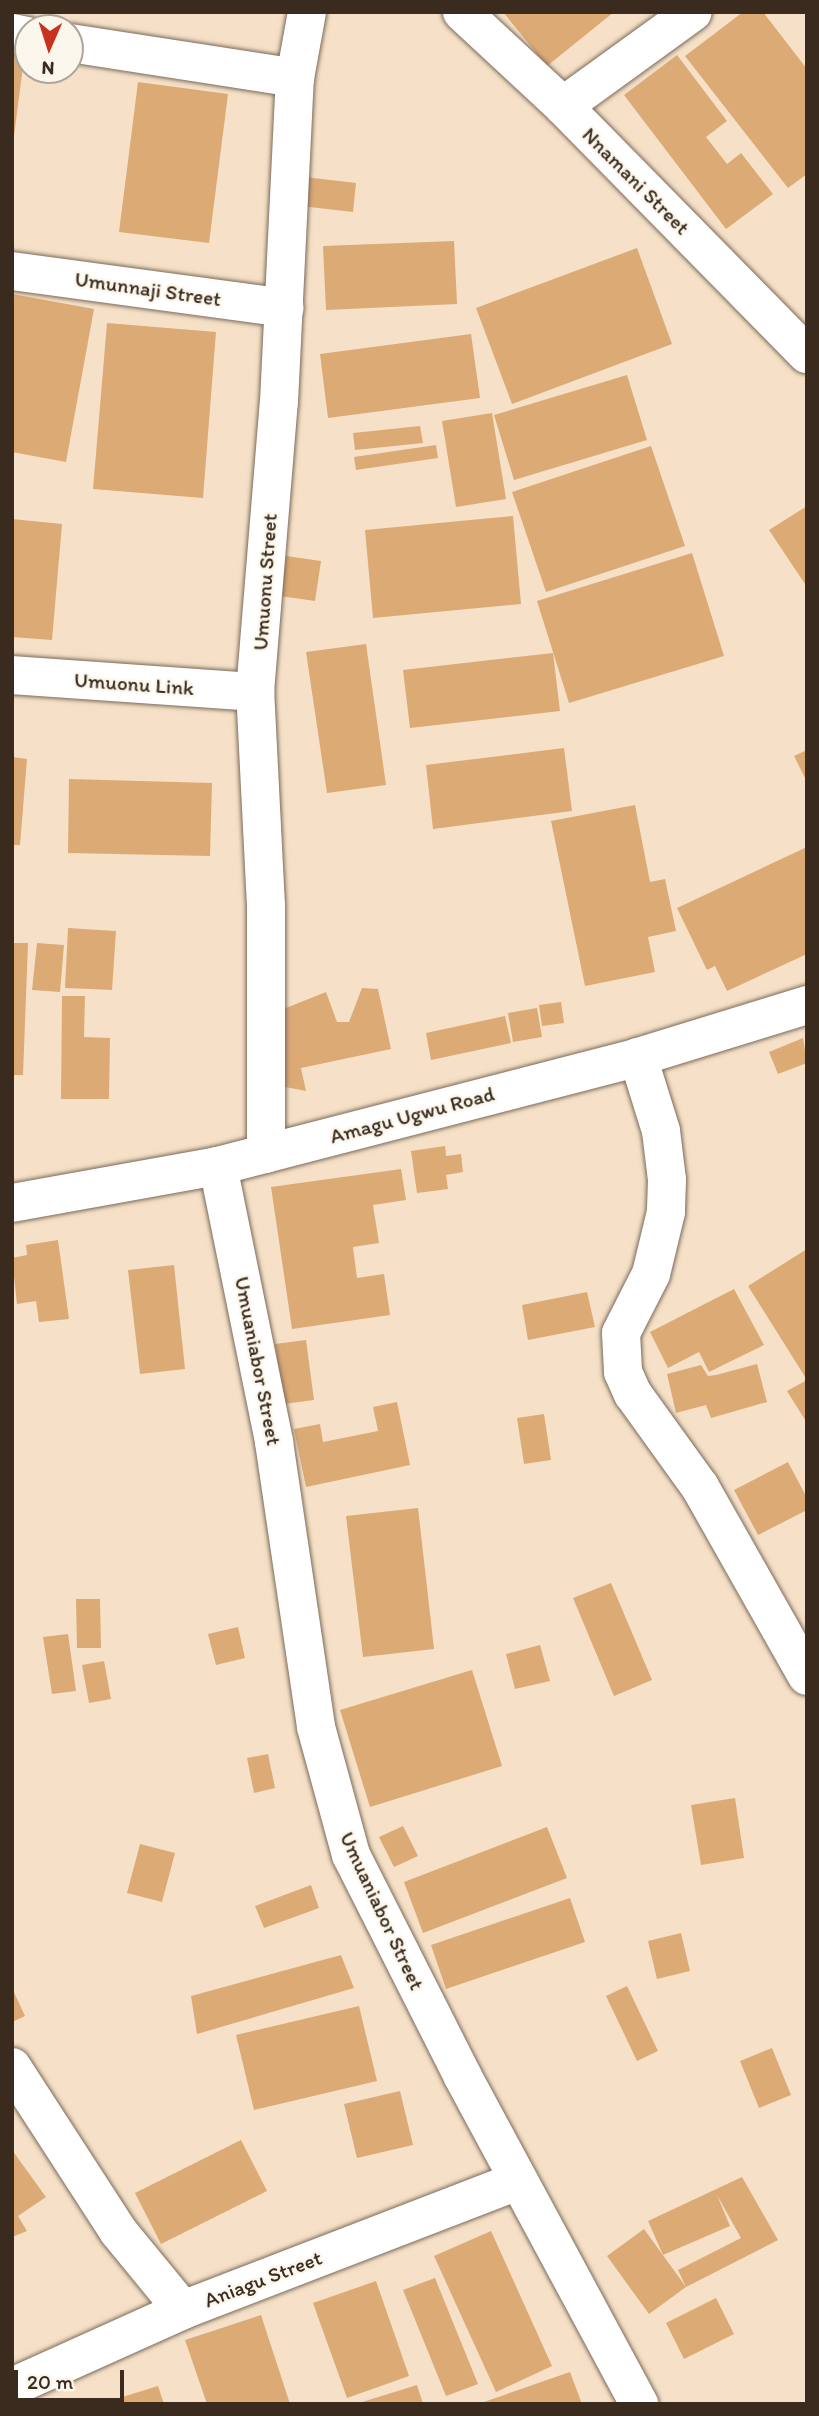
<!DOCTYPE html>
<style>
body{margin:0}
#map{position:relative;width:819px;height:2416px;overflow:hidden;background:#f6e1c8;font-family:Itim,sans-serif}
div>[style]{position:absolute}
.building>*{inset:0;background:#dcaa75}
.roads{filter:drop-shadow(0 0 2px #7c6a5a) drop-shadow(0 0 2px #7c6a5a)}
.minor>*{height:38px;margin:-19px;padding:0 19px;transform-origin:19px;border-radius:19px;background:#fff}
span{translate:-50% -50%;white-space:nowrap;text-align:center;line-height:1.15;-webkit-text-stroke:5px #fbf7ec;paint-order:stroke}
.street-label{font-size:21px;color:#3b2a1e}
.frame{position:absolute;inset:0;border:14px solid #3b2a1e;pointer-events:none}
.north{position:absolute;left:14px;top:14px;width:70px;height:70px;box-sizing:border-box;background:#fbf7ec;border:2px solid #aea59a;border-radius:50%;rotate:183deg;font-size:19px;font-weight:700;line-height:28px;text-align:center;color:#3b2a1e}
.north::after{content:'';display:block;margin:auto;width:24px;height:32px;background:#c8321e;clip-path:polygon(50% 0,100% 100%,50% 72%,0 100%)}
.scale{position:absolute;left:14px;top:2370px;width:110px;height:32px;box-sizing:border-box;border:4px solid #3b2a1e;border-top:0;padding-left:9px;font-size:21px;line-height:24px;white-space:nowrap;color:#3b2a1e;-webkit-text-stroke:5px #fbf7ec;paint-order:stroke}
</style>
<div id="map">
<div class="building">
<div style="clip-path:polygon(503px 12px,614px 12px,547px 66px)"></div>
<div style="clip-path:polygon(743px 12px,763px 12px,807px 69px,807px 174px,788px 188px,685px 56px)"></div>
<div style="clip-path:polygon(12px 41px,26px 43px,14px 136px,12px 136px)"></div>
<div style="clip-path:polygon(677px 55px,727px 121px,706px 137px,727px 164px,741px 153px,773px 194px,726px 229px,624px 95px)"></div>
<div style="clip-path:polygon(138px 82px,228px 94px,209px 243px,119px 232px)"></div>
<div style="clip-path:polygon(296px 176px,356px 183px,353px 212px,292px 205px)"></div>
<div style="clip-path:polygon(454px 241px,457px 304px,326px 310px,323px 246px)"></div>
<div style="clip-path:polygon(637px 248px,672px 344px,512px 404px,476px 308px)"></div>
<div style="clip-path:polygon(12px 294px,94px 309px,66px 462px,12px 452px)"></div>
<div style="clip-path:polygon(107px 323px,216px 332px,203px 498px,93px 489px)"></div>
<div style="clip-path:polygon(471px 334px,480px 398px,328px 418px,320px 354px)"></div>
<div style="clip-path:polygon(627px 375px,647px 440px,514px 480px,494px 415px)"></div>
<div style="clip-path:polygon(492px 413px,506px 499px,456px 507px,442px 421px)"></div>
<div style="clip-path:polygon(420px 426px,423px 443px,355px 450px,353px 433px)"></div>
<div style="clip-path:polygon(436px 445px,438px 458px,356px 470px,354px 457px)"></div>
<div style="clip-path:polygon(651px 446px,685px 546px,546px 592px,512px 492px)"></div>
<div style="clip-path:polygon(807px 506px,807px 587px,769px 530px)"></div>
<div style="clip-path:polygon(513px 516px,521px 604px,373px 618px,365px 530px)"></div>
<div style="clip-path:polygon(12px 519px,62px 524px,52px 640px,12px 637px)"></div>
<div style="clip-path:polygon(692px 553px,724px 656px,569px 703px,537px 601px)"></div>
<div style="clip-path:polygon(286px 556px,321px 561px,315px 601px,280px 596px)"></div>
<div style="clip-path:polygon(366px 644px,386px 785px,327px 793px,306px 652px)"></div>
<div style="clip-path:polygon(553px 653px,560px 711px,410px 728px,403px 670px)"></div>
<div style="clip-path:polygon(564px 748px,572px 811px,433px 829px,426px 765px)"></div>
<div style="clip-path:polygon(807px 750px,807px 782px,794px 756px)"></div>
<div style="clip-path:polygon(12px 757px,27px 759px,20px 845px,12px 845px)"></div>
<div style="clip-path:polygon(69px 779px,212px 783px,210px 856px,68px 853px)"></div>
<div style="clip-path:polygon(635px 805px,650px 882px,665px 879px,676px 931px,648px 937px,655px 972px,585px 986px,551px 821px)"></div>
<div style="clip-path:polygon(807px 847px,807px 954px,727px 991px,715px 966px,707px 970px,677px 908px)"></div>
<div style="clip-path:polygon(68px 928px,116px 931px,112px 990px,65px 988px)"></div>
<div style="clip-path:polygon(12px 943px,28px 943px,23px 1075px,12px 1075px)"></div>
<div style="clip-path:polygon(37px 943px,64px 945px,60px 992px,32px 990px)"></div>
<div style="clip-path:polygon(362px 988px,378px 989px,391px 1049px,301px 1068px,306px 1091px,280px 1086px,271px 1014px,326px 992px,337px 1022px,349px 1022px)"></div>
<div style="clip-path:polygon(62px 996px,85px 996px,84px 1037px,110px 1038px,109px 1099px,61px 1099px)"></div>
<div style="clip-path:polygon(561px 1002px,564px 1023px,542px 1026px,539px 1005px)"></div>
<div style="clip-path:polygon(537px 1008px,542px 1037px,513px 1042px,508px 1013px)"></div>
<div style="clip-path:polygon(505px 1016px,511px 1043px,431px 1060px,426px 1033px)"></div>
<div style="clip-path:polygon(803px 1038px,807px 1063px,778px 1074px,769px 1052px)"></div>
<div style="clip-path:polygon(445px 1146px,446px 1156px,461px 1154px,463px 1172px,446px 1175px,448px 1189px,417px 1193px,411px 1151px)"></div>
<div style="clip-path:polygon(401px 1169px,406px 1200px,373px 1205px,379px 1243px,353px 1247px,357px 1278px,384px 1274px,390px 1315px,292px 1329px,271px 1187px)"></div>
<div style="clip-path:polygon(58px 1240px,69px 1319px,39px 1322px,36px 1301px,17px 1304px,12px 1258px,27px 1255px,26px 1245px)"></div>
<div style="clip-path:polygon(807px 1249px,807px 1423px,787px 1391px,807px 1380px,748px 1286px)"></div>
<div style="clip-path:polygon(174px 1265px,185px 1369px,140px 1374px,128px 1270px)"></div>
<div style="clip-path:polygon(734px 1289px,764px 1345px,709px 1372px,699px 1352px,668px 1368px,650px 1332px)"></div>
<div style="clip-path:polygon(587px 1292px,595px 1327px,528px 1340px,522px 1305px)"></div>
<div style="clip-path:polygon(306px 1340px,314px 1400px,284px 1404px,275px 1344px)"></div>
<div style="clip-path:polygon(757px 1364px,767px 1402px,711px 1418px,706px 1405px,676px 1413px,667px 1374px,701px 1365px,708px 1376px,716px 1375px)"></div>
<div style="clip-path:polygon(397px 1402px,410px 1465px,306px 1487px,294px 1429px,320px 1424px,323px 1442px,378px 1431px,373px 1407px)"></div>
<div style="clip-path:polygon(544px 1414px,551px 1460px,524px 1464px,517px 1418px)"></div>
<div style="clip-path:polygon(788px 1462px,807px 1498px,807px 1510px,758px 1535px,734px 1490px)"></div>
<div style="clip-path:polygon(418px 1508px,434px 1649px,363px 1657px,346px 1516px)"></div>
<div style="clip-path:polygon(611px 1583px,652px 1680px,614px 1696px,573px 1598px)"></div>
<div style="clip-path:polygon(76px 1599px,100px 1599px,101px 1648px,77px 1648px)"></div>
<div style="clip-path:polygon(238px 1627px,245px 1658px,216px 1665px,208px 1634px)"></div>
<div style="clip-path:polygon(68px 1634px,76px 1691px,52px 1694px,43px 1637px)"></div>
<div style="clip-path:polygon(540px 1645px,550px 1681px,515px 1689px,506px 1654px)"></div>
<div style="clip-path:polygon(104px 1661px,111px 1699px,89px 1703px,82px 1665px)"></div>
<div style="clip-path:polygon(472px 1670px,502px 1766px,370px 1807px,340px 1710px)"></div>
<div style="clip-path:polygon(268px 1754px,275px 1788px,254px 1793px,247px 1758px)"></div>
<div style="clip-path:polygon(735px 1798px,744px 1858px,701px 1865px,691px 1805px)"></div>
<div style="clip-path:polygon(403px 1826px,418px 1856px,394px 1867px,379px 1837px)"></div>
<div style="clip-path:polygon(547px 1827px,567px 1878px,423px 1933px,404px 1882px)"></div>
<div style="clip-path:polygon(140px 1844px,175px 1853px,162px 1902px,127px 1893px)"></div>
<div style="clip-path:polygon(311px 1885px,319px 1908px,264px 1928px,255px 1906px)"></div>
<div style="clip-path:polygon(570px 1898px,585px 1942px,446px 1989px,431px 1945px)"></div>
<div style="clip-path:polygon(681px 1933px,690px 1971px,657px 1979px,648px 1941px)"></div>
<div style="clip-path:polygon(341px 1955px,354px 1988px,197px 2034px,191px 1996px)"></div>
<div style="clip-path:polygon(627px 1986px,658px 2051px,637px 2061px,606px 1996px)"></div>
<div style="clip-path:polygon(12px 1988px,25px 2016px,12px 2022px)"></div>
<div style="clip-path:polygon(359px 2006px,377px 2081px,254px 2110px,236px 2035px)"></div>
<div style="clip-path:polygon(772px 2048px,791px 2095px,759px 2108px,740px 2061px)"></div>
<div style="clip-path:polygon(400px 2091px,413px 2145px,357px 2158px,344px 2104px)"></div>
<div style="clip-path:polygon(241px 2140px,267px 2191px,161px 2244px,135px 2193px)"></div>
<div style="clip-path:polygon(12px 2150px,46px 2197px,18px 2216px,27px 2231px,12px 2237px)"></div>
<div style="clip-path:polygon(742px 2177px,778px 2240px,686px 2287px,678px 2270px,741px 2238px,717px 2195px,730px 2226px,663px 2255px,648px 2221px)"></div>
<div style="clip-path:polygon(644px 2229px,686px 2287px,649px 2314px,607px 2256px)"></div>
<div style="clip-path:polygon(491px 2231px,552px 2366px,496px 2392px,434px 2256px)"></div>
<div style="clip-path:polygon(435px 2278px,478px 2384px,446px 2396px,403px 2290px)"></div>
<div style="clip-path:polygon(376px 2281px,409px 2376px,347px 2398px,313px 2303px)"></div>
<div style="clip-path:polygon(716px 2298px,734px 2334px,684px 2359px,666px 2323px)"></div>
<div style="clip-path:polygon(261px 2315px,290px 2404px,207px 2404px,185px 2340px)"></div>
<div style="clip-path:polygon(570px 2372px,582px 2404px,481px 2404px,481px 2403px)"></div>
<div style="clip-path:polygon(417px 2385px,423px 2404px,359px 2404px,359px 2403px)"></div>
<div style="clip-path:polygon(158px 2386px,164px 2404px,106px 2404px,106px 2402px)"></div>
</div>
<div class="roads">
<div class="minor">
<div style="left:462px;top:12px;width:138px;rotate:42.9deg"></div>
<div style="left:563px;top:106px;width:348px;rotate:45.5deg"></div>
<div style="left:12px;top:33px;width:16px;rotate:11deg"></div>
<div style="left:70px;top:43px;width:228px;rotate:8.8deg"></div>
<div style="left:563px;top:106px;width:160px;rotate:-35.9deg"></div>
<div style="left:12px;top:271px;width:275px;rotate:7.7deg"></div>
<div style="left:12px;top:675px;width:244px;rotate:4deg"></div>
<div style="left:638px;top:1057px;width:77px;rotate:72.7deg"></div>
<div style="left:661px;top:1131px;width:49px;rotate:83deg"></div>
<div style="left:667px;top:1180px;width:32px;rotate:92deg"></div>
<div style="left:666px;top:1212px;width:64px;rotate:103.6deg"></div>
<div style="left:651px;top:1274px;width:66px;rotate:117deg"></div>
<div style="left:621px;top:1333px;width:39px;rotate:87deg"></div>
<div style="left:623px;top:1372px;width:24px;rotate:66deg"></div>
<div style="left:633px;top:1394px;width:115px;rotate:54.2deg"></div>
<div style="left:700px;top:1487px;width:217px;rotate:60.5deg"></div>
<div style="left:266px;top:1154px;width:248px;rotate:-90deg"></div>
<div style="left:266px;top:906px;width:214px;rotate:-92.9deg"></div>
<div style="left:255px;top:692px;width:291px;rotate:-85.3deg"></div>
<div style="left:279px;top:402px;width:324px;rotate:-87.2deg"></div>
<div style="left:295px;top:78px;width:67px;rotate:-79.7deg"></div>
<div style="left:218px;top:1166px;width:282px;rotate:78.5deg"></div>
<div style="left:274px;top:1442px;width:288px;rotate:81.6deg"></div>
<div style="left:316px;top:1727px;width:133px;rotate:74.7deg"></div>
<div style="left:351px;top:1855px;width:246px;rotate:63.2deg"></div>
<div style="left:462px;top:2075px;width:374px;rotate:61.7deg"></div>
<div style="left:12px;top:1203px;width:209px;rotate:-10.2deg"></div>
<div style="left:218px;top:1166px;width:434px;rotate:-14.5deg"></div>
<div style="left:638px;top:1057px;width:177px;rotate:-17.1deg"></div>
<div style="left:12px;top:2067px;width:195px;rotate:57.1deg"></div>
<div style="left:118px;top:2231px;width:102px;rotate:50.6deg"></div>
<div style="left:12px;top:2387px;width:188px;rotate:-24.2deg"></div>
<div style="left:183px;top:2310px;width:359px;rotate:-21.1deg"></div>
</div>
</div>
<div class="street-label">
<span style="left:636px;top:181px;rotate:45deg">Nnamani Street</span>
<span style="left:148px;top:289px;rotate:8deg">Umunnaji Street</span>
<span style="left:265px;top:582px;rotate:-86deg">Umuonu Street</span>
<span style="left:134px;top:684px;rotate:4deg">Umuonu Link</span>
<span style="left:412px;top:1115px;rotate:-15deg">Amagu Ugwu Road</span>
<span style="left:258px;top:1361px;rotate:79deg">Umuaniabor Street</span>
<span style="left:382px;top:1911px;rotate:65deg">Umuaniabor Street</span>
<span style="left:263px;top:2279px;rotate:-21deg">Aniagu Street</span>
</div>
<div class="frame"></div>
<div class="north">N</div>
<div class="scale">20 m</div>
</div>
